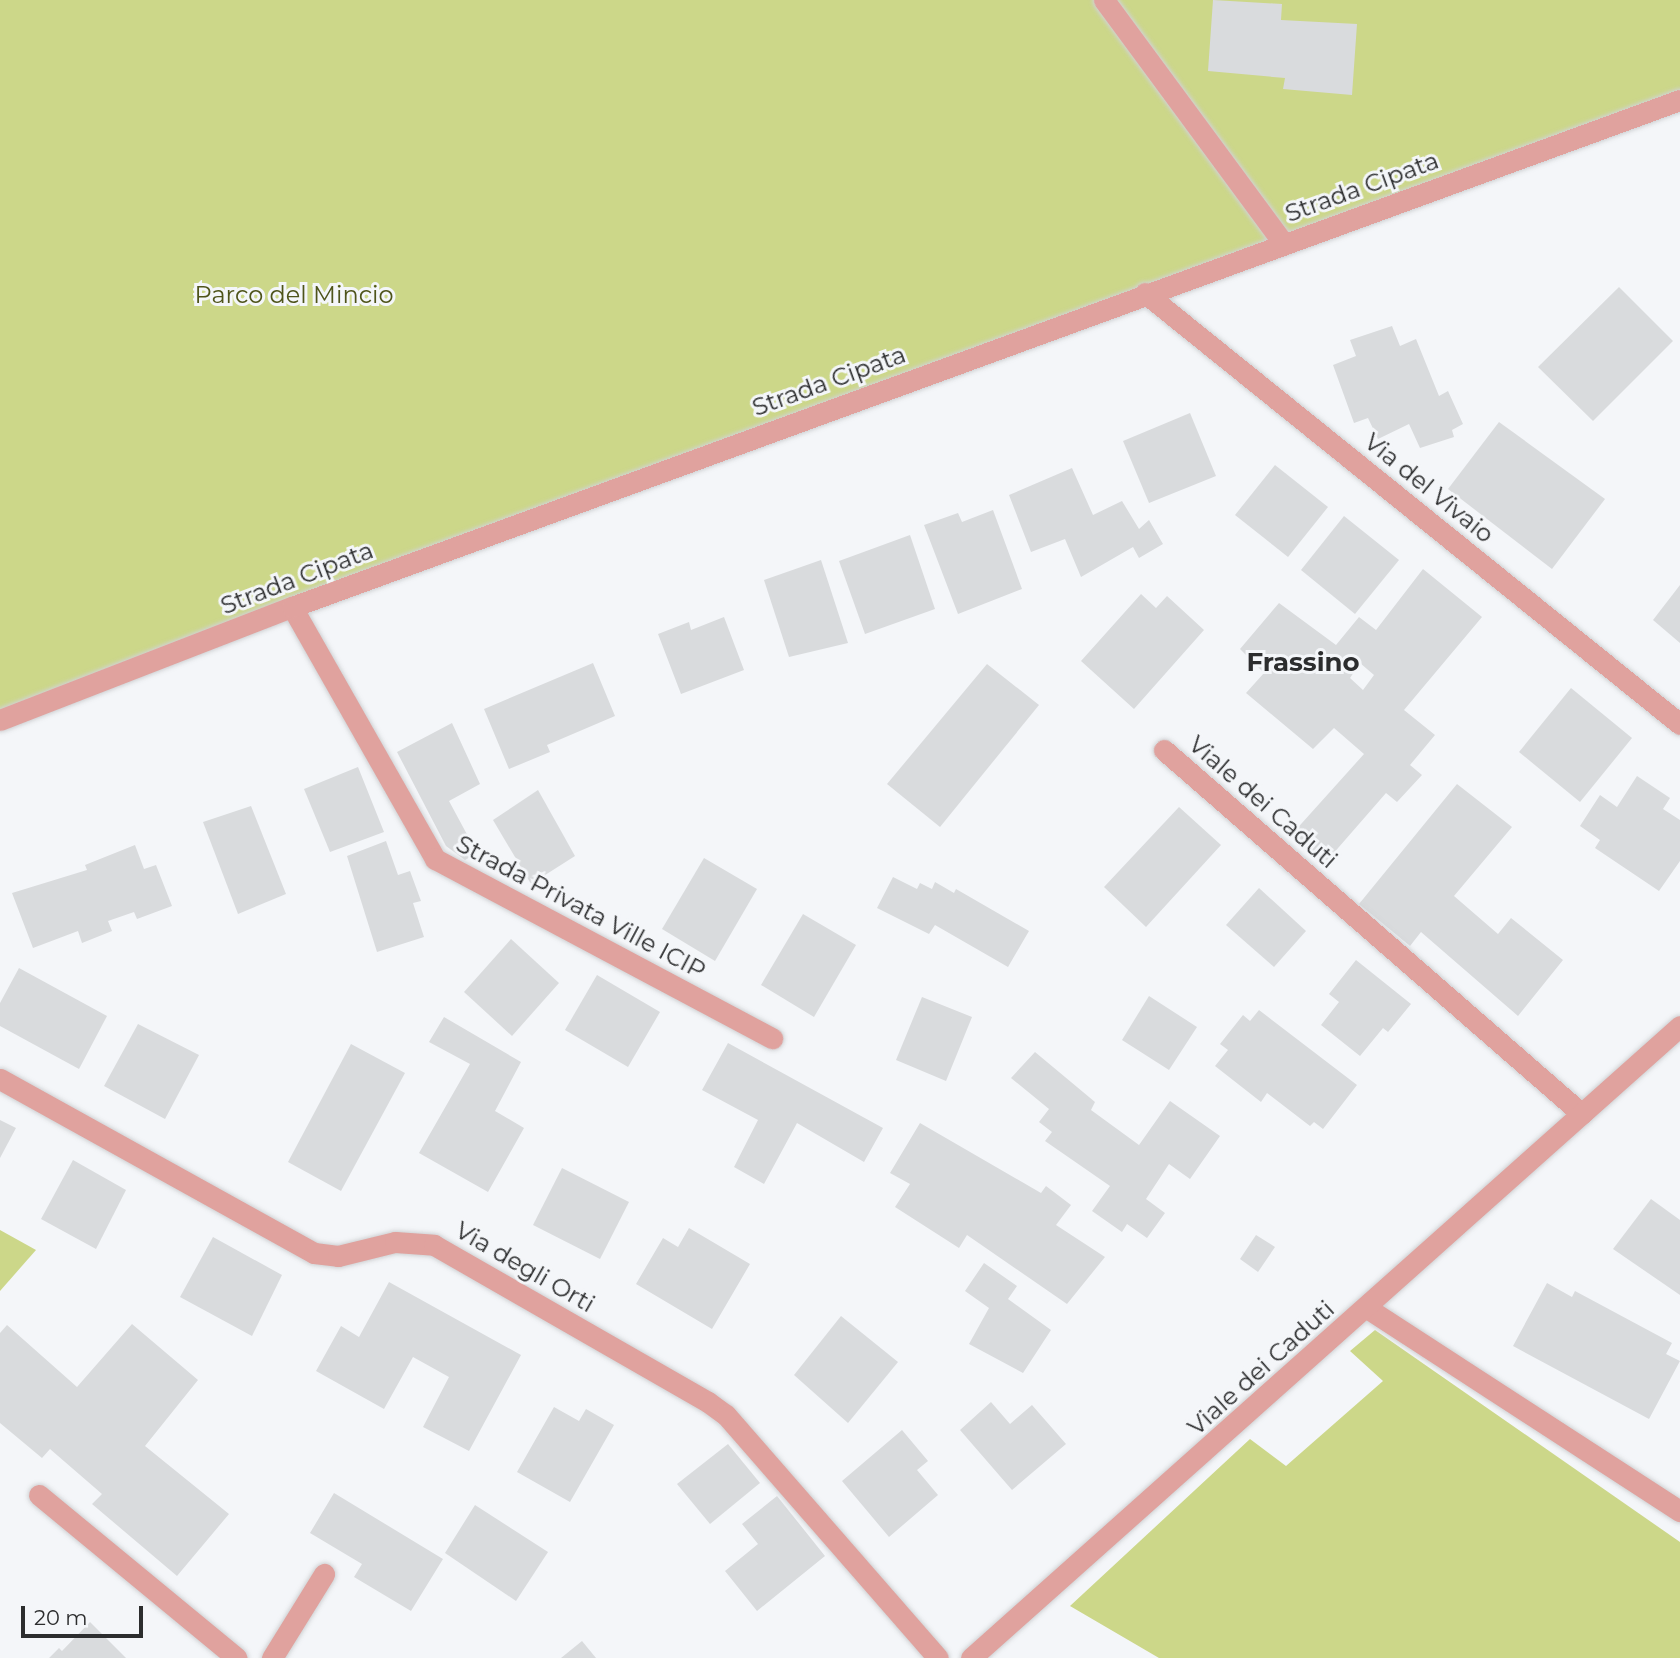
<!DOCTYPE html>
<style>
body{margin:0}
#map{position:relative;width:1680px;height:1658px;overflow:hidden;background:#f4f6f9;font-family:Montserrat,sans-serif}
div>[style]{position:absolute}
.green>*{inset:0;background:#ccd789}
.building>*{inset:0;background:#d9dbdd}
.roads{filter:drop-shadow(0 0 2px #d0d2d4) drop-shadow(0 0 2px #d0d2d4)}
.street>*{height:21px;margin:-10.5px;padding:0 10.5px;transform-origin:10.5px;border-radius:10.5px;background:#e0a29e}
span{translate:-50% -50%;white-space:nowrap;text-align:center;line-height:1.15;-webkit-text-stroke:6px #f4f6f9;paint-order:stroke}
.street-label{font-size:24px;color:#2c2d2e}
.park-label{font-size:24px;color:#4e541a}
.neighbourhood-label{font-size:26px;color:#2c2d2e;font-weight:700}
.scale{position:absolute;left:21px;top:1606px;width:122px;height:32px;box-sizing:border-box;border:4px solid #2c2d2e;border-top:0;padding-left:9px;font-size:21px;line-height:24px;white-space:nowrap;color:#2c2d2e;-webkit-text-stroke:5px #f4f6f9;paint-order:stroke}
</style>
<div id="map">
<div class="green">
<div style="clip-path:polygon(0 0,1680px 0,1680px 101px,0 719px)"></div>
<div style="clip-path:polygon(0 1230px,36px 1250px,0 1291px)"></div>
<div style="clip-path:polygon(1375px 1330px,1680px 1542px,1680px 1658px,1159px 1658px,1070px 1606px,1250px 1439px,1286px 1466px,1383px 1381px,1350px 1351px)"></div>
</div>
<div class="building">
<div style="clip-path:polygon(1213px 0,1282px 4px,1281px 20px,1357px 24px,1352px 95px,1283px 89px,1285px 78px,1208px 71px)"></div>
<div style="clip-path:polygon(1619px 287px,1673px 341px,1593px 421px,1538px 367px)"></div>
<div style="clip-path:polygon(1392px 326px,1400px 346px,1416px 339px,1439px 396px,1448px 391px,1463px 424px,1452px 430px,1454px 437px,1420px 448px,1409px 424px,1378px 439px,1368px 418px,1354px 423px,1333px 365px,1356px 356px,1350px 340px)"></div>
<div style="clip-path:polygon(1190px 413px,1216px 476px,1149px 503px,1123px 441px)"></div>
<div style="clip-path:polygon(1499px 422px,1605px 499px,1552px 569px,1448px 489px)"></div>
<div style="clip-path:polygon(1275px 465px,1328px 507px,1288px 557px,1235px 515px)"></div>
<div style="clip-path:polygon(1072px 468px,1093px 515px,1122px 501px,1139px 529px,1149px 520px,1163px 544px,1139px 558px,1133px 547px,1081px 577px,1065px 539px,1031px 552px,1009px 495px)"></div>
<div style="clip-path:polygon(993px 510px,1022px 589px,958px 614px,924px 525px,958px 513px,962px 522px)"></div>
<div style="clip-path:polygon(1344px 516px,1399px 560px,1355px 614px,1301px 570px)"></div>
<div style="clip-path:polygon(910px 535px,935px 609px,865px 634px,839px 561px)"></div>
<div style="clip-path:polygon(821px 560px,848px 643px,789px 657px,764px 580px)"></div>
<div style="clip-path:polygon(evenodd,1423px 569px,1482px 617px,1404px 710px,1435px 735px,1410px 765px,1422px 775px,1397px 802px,1386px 793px,1325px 863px,1293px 833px,1364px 754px,1334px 728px,1313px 749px,1246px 693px,1264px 673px,1240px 649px,1279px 603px,1336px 645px,1359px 617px,1376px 630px,1423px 569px,1360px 663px,1374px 675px,1363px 690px,1350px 678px,1360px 663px)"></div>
<div style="clip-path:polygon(1680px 585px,1680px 643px,1653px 620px)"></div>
<div style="clip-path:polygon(1141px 594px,1156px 608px,1167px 596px,1204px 630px,1134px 709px,1081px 661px)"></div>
<div style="clip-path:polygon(724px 617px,744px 670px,681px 694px,658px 634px,689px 622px,691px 630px)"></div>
<div style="clip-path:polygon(593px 663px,615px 716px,547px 745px,550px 752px,509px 769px,484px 709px)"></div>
<div style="clip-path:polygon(987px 664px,1039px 705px,940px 827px,887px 784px)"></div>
<div style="clip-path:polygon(1571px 688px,1632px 738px,1580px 802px,1519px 752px)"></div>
<div style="clip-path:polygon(452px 723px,480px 784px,449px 801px,477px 853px,465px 860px,446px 846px,397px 752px)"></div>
<div style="clip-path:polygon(358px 767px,384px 832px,330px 852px,304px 789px)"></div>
<div style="clip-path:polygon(1637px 776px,1670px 798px,1663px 809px,1680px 820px,1680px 861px,1659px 891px,1595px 848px,1600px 840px,1580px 826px,1600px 795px,1617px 807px)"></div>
<div style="clip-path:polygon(1457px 784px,1512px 827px,1454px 896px,1498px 934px,1511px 918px,1563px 960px,1518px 1016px,1421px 932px,1410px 946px,1359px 904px)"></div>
<div style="clip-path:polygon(538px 790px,575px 856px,531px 884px,493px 820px)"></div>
<div style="clip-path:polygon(251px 806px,286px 894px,238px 914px,203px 822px)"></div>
<div style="clip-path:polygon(1179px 807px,1221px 845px,1146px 927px,1104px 887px)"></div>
<div style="clip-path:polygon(386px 841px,398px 875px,410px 871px,421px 901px,413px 903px,424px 937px,377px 952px,347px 856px)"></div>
<div style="clip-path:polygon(135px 845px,144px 869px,156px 865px,172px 906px,137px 919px,134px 912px,108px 921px,112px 931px,82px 943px,78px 931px,33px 948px,12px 893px,87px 870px,85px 865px)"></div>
<div style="clip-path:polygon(704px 858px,757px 889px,715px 961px,662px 929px)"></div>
<div style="clip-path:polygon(893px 877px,917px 889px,920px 883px,932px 889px,935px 882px,954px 893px,956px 889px,1029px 931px,1008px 967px,935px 925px,929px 934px,877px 908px)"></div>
<div style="clip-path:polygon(1259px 888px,1306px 931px,1274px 967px,1226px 925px)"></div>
<div style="clip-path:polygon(803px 914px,856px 945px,814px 1017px,761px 985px)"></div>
<div style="clip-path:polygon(511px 939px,559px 983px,512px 1036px,464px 992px)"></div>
<div style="clip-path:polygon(1356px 960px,1411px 1004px,1388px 1032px,1383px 1028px,1360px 1056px,1321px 1025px,1339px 1002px,1329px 994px)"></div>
<div style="clip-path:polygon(19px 968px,107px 1016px,79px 1069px,0 1026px,0 1003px)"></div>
<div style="clip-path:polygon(597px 975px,660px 1012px,628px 1067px,565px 1030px)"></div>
<div style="clip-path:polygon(1149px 996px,1197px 1027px,1169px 1070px,1122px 1040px)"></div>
<div style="clip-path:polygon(922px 997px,972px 1017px,946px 1081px,896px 1060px)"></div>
<div style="clip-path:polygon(1259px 1010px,1357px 1085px,1323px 1129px,1314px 1122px,1310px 1126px,1267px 1093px,1261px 1102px,1215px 1066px,1228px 1050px,1220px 1044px,1243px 1015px,1250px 1021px)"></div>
<div style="clip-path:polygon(444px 1017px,521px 1062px,495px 1111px,524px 1128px,488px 1192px,419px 1153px,470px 1064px,429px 1042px)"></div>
<div style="clip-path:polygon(138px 1024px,199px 1055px,165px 1119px,104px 1086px)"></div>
<div style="clip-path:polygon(728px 1043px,883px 1128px,864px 1162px,797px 1123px,764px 1184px,734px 1167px,758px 1120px,702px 1090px)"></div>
<div style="clip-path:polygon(351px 1044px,405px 1073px,341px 1191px,288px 1162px)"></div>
<div style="clip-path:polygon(1035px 1052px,1095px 1102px,1091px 1110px,1139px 1145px,1170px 1101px,1220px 1136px,1190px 1179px,1169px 1164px,1146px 1199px,1165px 1213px,1147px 1238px,1127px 1224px,1122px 1232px,1092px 1211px,1110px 1186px,1045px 1141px,1052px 1132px,1039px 1122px,1049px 1109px,1011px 1078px)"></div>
<div style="clip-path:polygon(0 1120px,16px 1128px,0 1158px)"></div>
<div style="clip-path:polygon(920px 1123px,1041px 1193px,1046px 1186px,1071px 1205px,1056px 1225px,1105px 1257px,1067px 1304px,967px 1235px,959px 1248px,895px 1207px,910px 1184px,890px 1173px)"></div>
<div style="clip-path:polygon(73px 1160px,126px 1190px,96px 1249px,41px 1219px)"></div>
<div style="clip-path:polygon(562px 1168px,629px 1202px,600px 1259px,533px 1225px)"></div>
<div style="clip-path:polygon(1651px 1199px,1680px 1220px,1680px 1295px,1613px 1249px)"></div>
<div style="clip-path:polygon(689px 1228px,750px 1264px,712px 1329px,636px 1284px,663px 1238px,678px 1247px)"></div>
<div style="clip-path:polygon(1256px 1235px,1275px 1247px,1258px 1272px,1240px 1259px)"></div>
<div style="clip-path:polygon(213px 1237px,282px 1275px,252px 1336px,180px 1297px)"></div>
<div style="clip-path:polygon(984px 1263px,1017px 1286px,1008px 1299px,1051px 1330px,1023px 1373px,969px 1344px,989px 1308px,965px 1291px)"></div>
<div style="clip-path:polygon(389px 1282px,521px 1355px,469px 1451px,423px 1427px,449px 1377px,413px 1357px,384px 1409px,316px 1371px,341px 1326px,359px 1337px)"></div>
<div style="clip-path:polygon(1547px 1283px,1572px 1297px,1575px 1291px,1672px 1343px,1666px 1354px,1680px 1361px,1649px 1419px,1513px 1346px)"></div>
<div style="clip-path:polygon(841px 1316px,898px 1362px,848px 1423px,794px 1375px)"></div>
<div style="clip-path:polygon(132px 1324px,198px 1380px,145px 1446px,229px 1514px,177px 1576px,92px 1504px,102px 1494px,50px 1449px,42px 1458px,0 1423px,0 1333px,7px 1325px,77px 1387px)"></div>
<div style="clip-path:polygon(991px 1402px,1010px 1424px,1032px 1405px,1066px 1444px,1012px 1490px,960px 1430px)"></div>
<div style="clip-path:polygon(554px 1407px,579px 1421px,586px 1409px,614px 1425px,570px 1502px,517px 1472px)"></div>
<div style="clip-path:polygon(902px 1430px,928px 1461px,917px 1470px,938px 1495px,889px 1537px,842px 1481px)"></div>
<div style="clip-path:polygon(728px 1444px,760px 1483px,710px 1524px,677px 1484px)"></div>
<div style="clip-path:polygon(334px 1493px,443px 1559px,411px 1611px,354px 1577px,362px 1564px,310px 1533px)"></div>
<div style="clip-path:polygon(777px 1496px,825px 1556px,757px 1611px,725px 1571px,758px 1544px,742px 1524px)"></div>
<div style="clip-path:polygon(475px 1505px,548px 1552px,516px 1601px,445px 1553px)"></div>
<div style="clip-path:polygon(90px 1622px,126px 1658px,49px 1658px,59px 1648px,62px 1651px)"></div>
<div style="clip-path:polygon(582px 1641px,596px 1658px,561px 1658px)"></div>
</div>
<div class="roads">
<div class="street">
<div style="left:1104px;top:0;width:302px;rotate:53.6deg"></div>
<div style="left:1145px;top:293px;width:687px;rotate:38.86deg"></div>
<div style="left:292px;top:607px;width:290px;rotate:60.4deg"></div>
<div style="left:435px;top:859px;width:382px;rotate:28deg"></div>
<div style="left:0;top:720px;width:313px;rotate:-21.2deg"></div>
<div style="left:292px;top:607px;width:1478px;rotate:-20.07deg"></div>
<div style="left:1164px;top:750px;width:554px;rotate:41.05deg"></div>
<div style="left:0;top:1079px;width:359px;rotate:29deg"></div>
<div style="left:314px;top:1253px;width:24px;rotate:7deg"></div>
<div style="left:338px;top:1256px;width:59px;rotate:-13.8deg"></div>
<div style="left:395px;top:1242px;width:39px;rotate:4deg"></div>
<div style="left:434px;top:1245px;width:316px;rotate:29.8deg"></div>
<div style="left:708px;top:1402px;width:22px;rotate:36deg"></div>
<div style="left:726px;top:1415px;width:322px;rotate:48.9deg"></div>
<div style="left:1367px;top:1308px;width:373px;rotate:33deg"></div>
<div style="left:39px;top:1495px;width:256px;rotate:39.5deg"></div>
<div style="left:272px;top:1658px;width:99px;rotate:-58.2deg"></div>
<div style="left:971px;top:1658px;width:950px;rotate:-41.71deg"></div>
</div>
</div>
<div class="street-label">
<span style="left:1362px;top:187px;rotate:-20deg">Strada Cipata</span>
<span style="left:829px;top:381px;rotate:-20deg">Strada Cipata</span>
<span style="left:1429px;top:488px;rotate:39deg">Via del Vivaio</span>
<span style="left:297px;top:578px;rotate:-21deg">Strada Cipata</span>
<span style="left:1263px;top:802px;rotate:41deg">Viale dei Caduti</span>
<span style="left:581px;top:907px;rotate:28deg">Strada Privata Ville ICIP</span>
<span style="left:525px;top:1267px;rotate:30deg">Via degli Orti</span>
<span style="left:1261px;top:1368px;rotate:-42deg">Viale dei Caduti</span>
</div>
<div class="park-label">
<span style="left:294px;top:295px">Parco del Mincio</span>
</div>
<div class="neighbourhood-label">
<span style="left:1303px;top:663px">Frassino</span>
</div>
<div class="scale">20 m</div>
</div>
